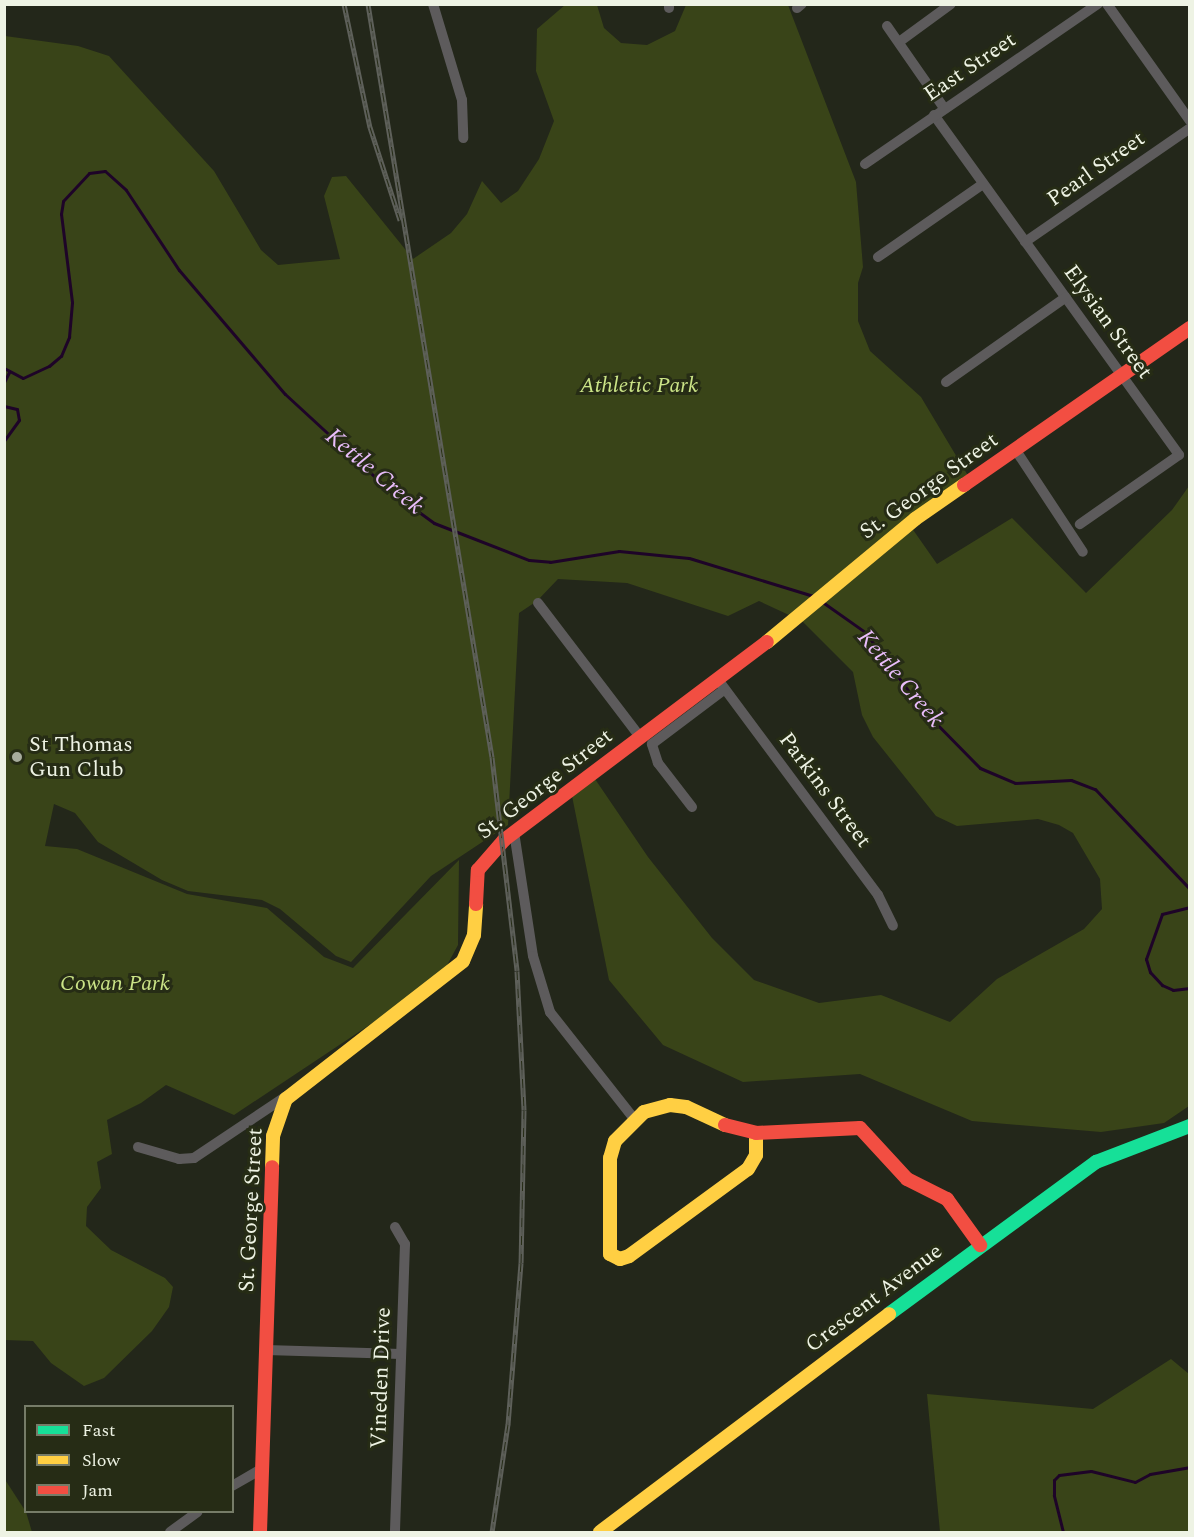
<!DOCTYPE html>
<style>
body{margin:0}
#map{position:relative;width:1194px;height:1537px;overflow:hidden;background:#23271a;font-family:Spectral,serif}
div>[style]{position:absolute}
.green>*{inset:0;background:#394418}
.stream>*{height:3px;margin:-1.5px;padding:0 1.5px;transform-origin:1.5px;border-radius:1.5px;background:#1e0428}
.street>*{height:10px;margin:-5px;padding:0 5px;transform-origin:5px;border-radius:5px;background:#5d5b5c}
.fast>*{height:14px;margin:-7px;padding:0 7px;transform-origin:7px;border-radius:7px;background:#16e098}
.slow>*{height:14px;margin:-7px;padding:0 7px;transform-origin:7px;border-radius:7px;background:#ffcf43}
.jam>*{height:14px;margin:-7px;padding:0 7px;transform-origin:7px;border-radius:7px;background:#f24e42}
.rail>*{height:5px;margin-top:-2.5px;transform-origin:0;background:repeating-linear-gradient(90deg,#262c15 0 9px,#5e605a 0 18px);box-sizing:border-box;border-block:2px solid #5e605a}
.dots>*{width:16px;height:16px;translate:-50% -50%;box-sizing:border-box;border:3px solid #262c15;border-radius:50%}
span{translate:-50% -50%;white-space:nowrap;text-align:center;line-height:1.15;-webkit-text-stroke:6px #262c15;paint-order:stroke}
.street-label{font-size:22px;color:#eef3e4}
.park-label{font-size:22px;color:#cbe487;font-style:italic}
.poi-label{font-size:22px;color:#eef3e4}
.left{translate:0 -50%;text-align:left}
.water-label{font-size:24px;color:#e9bdfb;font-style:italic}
.frame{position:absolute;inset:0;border:6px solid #eef3e4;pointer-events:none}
.legend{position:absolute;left:24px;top:1405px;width:210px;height:108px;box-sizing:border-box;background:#262c15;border:2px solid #767c68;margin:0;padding:8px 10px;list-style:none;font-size:18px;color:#eef3e4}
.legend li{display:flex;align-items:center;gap:12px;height:30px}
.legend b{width:30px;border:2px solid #767c68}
</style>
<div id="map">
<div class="green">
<div style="clip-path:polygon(565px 5px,597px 5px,604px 28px,621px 43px,647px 45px,675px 31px,686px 5px,788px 5px,856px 182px,863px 267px,858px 283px,858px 321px,870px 351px,921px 397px,970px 479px,909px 524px,937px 564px,1012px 518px,1086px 593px,1172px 510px,1189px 486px,1189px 1106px,1164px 1123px,1101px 1132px,972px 1121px,860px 1074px,743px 1082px,663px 1045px,609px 980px,572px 796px,595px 779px,648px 857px,712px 938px,754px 980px,819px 1003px,881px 995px,950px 1022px,997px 979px,1084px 929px,1102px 909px,1100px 879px,1073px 833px,1059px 825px,1038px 819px,957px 826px,936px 816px,873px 737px,862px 715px,853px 672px,802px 621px,759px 601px,728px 616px,627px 583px,558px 579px,537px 601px,519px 613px,508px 825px,431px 876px,351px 962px,336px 956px,280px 909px,262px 900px,188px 891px,162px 880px,98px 842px,75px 813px,54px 804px,45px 846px,77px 849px,187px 894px,267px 908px,324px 957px,353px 968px,459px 860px,458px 945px,440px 978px,234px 1115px,166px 1085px,141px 1103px,107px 1120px,112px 1154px,97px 1162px,101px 1188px,87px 1207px,86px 1226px,111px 1250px,165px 1278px,173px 1287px,169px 1307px,152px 1331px,104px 1378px,84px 1386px,51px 1363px,33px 1341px,5px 1340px,5px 36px,78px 46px,109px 56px,214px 171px,261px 250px,278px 265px,340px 259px,324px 196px,332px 177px,346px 176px,413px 259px,451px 233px,467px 214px,482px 181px,501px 203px,518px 191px,539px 159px,554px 121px,536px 71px,537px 29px)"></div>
<div style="clip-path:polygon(1171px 1359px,1189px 1374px,1189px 1532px,940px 1532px,927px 1394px,1093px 1409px)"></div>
<div style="clip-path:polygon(4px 1478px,26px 1512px,32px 1532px,5px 1532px)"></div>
</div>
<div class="stream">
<div style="left:4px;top:368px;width:21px;rotate:28deg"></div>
<div style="left:23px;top:378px;width:29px;rotate:-25deg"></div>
<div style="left:49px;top:366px;width:16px;rotate:-40deg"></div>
<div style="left:61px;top:356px;width:21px;rotate:-67deg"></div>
<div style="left:69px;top:337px;width:35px;rotate:-85deg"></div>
<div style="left:72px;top:302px;width:89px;rotate:-97.1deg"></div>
<div style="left:61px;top:214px;width:13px;rotate:-81deg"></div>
<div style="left:63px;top:201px;width:38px;rotate:-47deg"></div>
<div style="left:89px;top:173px;width:16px;rotate:-7deg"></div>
<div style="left:105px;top:171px;width:28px;rotate:42deg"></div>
<div style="left:126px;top:190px;width:96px;rotate:56.5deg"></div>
<div style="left:179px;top:270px;width:163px;rotate:49.5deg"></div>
<div style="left:285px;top:394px;width:143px;rotate:42.7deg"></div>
<div style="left:390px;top:491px;width:54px;rotate:36deg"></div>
<div style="left:434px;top:523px;width:102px;rotate:21.3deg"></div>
<div style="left:529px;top:560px;width:21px;rotate:5deg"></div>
<div style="left:550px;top:562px;width:70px;rotate:-9.1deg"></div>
<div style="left:619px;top:551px;width:70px;rotate:5.7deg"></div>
<div style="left:689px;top:558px;width:130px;rotate:17deg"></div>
<div style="left:4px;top:382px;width:11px;rotate:-63deg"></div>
<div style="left:4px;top:406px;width:13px;rotate:13deg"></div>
<div style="left:17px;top:409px;width:11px;rotate:80deg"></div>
<div style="left:19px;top:420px;width:26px;rotate:126deg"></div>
<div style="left:821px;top:601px;width:54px;rotate:35.2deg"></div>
<div style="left:865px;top:632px;width:94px;rotate:53.6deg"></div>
<div style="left:921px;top:708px;width:84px;rotate:45.5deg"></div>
<div style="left:980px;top:768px;width:38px;rotate:23deg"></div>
<div style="left:1015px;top:783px;width:56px;rotate:-3.1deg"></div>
<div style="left:1071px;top:780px;width:26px;rotate:21deg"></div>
<div style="left:1095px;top:789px;width:138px;rotate:46.5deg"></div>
<div style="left:1190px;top:907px;width:29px;rotate:166deg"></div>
<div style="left:1162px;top:914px;width:48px;rotate:109.6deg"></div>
<div style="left:1146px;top:959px;width:14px;rotate:73deg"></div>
<div style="left:1150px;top:972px;width:18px;rotate:47deg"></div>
<div style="left:1162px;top:985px;width:12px;rotate:24deg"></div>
<div style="left:1173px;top:990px;width:17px;rotate:-7deg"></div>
<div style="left:1063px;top:1532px;width:38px;rotate:-104deg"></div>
<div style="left:1054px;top:1495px;width:15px;rotate:-90deg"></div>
<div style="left:1054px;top:1480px;width:7px;rotate:-45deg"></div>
<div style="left:1059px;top:1475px;width:32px;rotate:-7deg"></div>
<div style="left:1091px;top:1471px;width:45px;rotate:14deg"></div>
<div style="left:1135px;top:1482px;width:17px;rotate:-28deg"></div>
<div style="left:1150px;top:1474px;width:41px;rotate:-9.9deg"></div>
</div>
<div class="street">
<div style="left:433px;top:4px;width:100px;rotate:73.2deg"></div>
<div style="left:462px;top:100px;width:38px;rotate:88deg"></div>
<div style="left:1107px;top:4px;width:143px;rotate:54.6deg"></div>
<div style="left:669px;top:8px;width:4px;rotate:-90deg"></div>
<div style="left:797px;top:8px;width:6px;rotate:-39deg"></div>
<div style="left:887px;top:26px;width:100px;rotate:55.2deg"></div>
<div style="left:899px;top:42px;width:64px;rotate:-36.2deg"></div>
<div style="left:934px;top:115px;width:419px;rotate:54.2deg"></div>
<div style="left:1179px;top:455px;width:121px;rotate:145.1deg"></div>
<div style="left:865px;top:164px;width:283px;rotate:-34.5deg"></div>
<div style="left:1025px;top:242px;width:201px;rotate:-34.6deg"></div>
<div style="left:878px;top:257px;width:128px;rotate:-34.8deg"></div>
<div style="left:946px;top:382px;width:147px;rotate:-35.3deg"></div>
<div style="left:1015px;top:449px;width:123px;rotate:56.6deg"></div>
<div style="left:538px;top:603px;width:168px;rotate:52.7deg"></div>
<div style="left:719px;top:681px;width:267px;rotate:53.4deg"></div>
<div style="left:878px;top:895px;width:34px;rotate:64deg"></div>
<div style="left:692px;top:807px;width:56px;rotate:-127.7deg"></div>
<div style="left:658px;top:763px;width:20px;rotate:-108deg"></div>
<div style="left:652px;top:744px;width:91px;rotate:-37deg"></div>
<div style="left:514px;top:832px;width:125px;rotate:81.3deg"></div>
<div style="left:533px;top:956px;width:59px;rotate:73.1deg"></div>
<div style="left:550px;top:1012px;width:137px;rotate:51.8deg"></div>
<div style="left:138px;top:1147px;width:43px;rotate:16.3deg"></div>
<div style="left:179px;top:1159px;width:15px;rotate:-4deg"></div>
<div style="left:194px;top:1158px;width:113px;rotate:-33.8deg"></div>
<div style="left:395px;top:1227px;width:20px;rotate:60deg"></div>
<div style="left:405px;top:1244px;width:288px;rotate:92deg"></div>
<div style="left:266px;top:1350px;width:135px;rotate:1.7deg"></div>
<div style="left:232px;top:1486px;width:34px;rotate:-30deg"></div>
<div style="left:170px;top:1532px;width:34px;rotate:-36deg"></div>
</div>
<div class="fast">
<div style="left:889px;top:1314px;width:257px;rotate:-36.3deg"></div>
<div style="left:1096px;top:1162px;width:101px;rotate:-21deg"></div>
</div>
<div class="slow">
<div style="left:767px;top:642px;width:192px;rotate:-39.7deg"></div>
<div style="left:915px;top:519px;width:60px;rotate:-34.8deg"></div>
<div style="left:725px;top:1125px;width:43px;rotate:-155.2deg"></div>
<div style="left:686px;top:1107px;width:16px;rotate:-173deg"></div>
<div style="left:670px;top:1105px;width:27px;rotate:165deg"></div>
<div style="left:644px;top:1112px;width:41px;rotate:135deg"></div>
<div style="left:615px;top:1141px;width:18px;rotate:106deg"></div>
<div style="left:610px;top:1158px;width:96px;rotate:90deg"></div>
<div style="left:610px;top:1254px;width:11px;rotate:27deg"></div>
<div style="left:620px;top:1259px;width:9px;rotate:-18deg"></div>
<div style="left:629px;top:1256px;width:147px;rotate:-36.2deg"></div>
<div style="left:748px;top:1169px;width:16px;rotate:-60deg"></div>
<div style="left:756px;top:1155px;width:22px;rotate:-90deg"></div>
<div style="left:272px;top:1167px;width:31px;rotate:-88deg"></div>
<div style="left:273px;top:1136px;width:39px;rotate:-71deg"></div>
<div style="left:286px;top:1099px;width:224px;rotate:-37.9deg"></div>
<div style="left:463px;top:961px;width:28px;rotate:-67deg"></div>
<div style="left:474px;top:935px;width:31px;rotate:-86deg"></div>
<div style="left:600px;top:1532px;width:362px;rotate:-37deg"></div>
</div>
<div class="jam">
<div style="left:964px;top:485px;width:275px;rotate:-34.8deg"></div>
<div style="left:476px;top:904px;width:34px;rotate:-87deg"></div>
<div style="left:478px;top:870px;width:40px;rotate:-49deg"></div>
<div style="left:504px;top:840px;width:329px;rotate:-37deg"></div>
<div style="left:725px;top:1125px;width:32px;rotate:14deg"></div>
<div style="left:756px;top:1133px;width:104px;rotate:-2.8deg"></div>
<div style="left:860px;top:1128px;width:69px;rotate:47.3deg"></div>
<div style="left:907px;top:1179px;width:45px;rotate:26.6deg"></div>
<div style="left:947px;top:1199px;width:57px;rotate:54.3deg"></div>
<div style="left:260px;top:1532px;width:365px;rotate:-88.1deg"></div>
</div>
<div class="rail">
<div style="left:344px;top:4px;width:126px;rotate:78.1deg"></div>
<div style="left:370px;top:127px;width:98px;rotate:72.1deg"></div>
<div style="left:368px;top:4px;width:763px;rotate:80.65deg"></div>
<div style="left:492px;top:757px;width:215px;rotate:83.3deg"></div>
<div style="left:517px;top:971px;width:139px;rotate:87.1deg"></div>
<div style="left:524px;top:1110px;width:153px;rotate:91.1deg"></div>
<div style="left:521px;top:1263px;width:162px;rotate:94.6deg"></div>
<div style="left:508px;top:1424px;width:109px;rotate:98.4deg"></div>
</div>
<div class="dots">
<div style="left:17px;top:757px;background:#a7ac9d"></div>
</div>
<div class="street-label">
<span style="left:970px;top:67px;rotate:-34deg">East Street</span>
<span style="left:1096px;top:169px;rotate:-35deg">Pearl Street</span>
<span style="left:1108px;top:322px;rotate:54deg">Elysian Street</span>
<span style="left:929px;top:486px;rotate:-36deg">St. George Street</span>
<span style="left:545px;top:784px;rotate:-38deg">St. George Street</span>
<span style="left:825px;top:790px;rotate:53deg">Parkins Street</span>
<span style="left:251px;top:1210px;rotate:-87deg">St. George Street</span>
<span style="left:874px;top:1298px;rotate:-37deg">Crescent Avenue</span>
<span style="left:381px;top:1378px;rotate:-88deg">Vineden Drive</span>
</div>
<div class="park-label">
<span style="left:639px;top:386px">Athletic Park</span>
<span style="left:115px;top:984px">Cowan Park</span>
</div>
<div class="poi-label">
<span class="left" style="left:29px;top:757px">St Thomas<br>Gun Club</span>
</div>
<div class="water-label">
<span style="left:374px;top:472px;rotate:40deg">Kettle Creek</span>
<span style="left:900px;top:679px;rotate:50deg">Kettle Creek</span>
</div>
<div class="frame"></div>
<ul class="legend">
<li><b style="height:8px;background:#16e098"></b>Fast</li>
<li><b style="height:8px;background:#ffcf43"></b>Slow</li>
<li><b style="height:8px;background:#f24e42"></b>Jam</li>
</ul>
</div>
